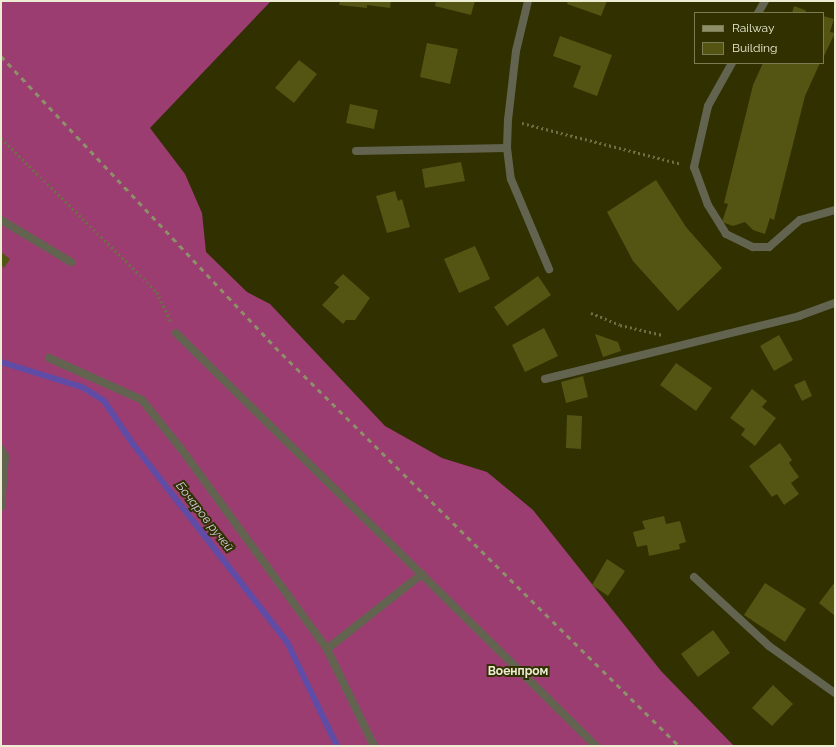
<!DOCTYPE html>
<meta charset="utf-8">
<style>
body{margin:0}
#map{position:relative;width:836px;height:747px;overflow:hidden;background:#303000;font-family:Raleway,sans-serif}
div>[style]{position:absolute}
.forest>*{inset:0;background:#9c3d71}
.stream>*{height:6px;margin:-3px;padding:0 3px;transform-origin:3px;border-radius:3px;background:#5e4ca7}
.building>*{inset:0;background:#545413}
.path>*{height:2.5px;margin-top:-1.25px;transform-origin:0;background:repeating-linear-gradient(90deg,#6e6e45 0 2px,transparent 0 5px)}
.lane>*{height:8px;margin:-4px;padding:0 4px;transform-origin:4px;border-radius:4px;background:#636450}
.rail>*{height:3px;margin-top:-1.5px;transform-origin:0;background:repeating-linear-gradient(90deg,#8e8e69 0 5px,transparent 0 10px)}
span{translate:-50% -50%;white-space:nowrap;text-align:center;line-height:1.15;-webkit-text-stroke:4px #303000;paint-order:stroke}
.water-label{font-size:12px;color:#d5d3ec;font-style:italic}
.neighbourhood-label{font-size:12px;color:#ecedd3;font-weight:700}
.frame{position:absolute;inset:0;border:2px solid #ecedd3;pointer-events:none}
.legend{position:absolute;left:694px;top:12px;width:130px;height:52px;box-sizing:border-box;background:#303000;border:1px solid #7b7c54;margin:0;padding:5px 7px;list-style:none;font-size:12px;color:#ecedd3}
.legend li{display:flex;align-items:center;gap:8px;height:20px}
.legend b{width:20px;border:1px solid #7b7c54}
</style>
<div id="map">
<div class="forest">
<div style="clip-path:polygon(1px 1px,271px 1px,150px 128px,185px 174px,202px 213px,206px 252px,247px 292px,270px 304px,385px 426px,442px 458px,487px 472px,533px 510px,661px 671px,734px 746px,1px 746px)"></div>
</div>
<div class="stream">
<div style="left:1px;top:362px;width:85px;rotate:17.2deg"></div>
<div style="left:82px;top:387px;width:26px;rotate:32deg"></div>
<div style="left:104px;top:401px;width:52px;rotate:56deg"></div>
<div style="left:133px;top:444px;width:251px;rotate:52.1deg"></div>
<div style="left:287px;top:642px;width:115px;rotate:64.3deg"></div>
</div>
<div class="building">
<div style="clip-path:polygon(340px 1px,391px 1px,390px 8px,367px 5px,367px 8px,339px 5px)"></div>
<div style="clip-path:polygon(436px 1px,475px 1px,471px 15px,435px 6px)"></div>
<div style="clip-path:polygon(568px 1px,607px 1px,601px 16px,567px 4px)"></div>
<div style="clip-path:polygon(794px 6px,805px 10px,807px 13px,792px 13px)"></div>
<div style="clip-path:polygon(823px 16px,834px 19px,830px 32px,835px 33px,823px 58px)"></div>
<div style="clip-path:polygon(560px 36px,612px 55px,597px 96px,573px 87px,581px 66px,553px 56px)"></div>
<div style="clip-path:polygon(427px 43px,458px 49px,450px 84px,420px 77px)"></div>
<div style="clip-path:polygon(299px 60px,317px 74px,294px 103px,275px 88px)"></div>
<div style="clip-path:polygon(763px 63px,820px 63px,805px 96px,774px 220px,770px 218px,765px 234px,753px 230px,745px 222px,733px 226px,722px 222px,728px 204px,724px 203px,753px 85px)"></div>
<div style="clip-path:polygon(350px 104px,378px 110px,374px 129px,346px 123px)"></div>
<div style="clip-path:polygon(461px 162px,465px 181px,425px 188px,422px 169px)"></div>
<div style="clip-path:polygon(656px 180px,686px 227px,722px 268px,678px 311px,633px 261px,607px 212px)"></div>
<div style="clip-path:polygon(395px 191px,398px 201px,402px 199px,410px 227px,387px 233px,376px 196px)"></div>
<div style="clip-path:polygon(475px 246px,490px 279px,459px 293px,444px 259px)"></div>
<div style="clip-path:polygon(1px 252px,10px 259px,4px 268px,1px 265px)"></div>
<div style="clip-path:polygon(343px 274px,370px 298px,355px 320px,346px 320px,343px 324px,322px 305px,339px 287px,334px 283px)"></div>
<div style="clip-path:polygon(538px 276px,551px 295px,507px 326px,494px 307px)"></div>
<div style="clip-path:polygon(544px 328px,558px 356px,525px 372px,512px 345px)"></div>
<div style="clip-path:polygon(595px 334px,618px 342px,621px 351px,603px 357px)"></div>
<div style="clip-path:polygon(779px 335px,793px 360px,774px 371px,760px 346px)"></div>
<div style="clip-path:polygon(676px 363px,712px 388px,696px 411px,660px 385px)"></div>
<div style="clip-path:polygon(583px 376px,588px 397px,566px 403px,561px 382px)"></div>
<div style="clip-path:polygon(805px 380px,812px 396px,802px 401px,794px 385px)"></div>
<div style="clip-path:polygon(752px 389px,767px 401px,762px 407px,776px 418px,755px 446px,741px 435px,745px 429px,730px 418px)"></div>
<div style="clip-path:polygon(567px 415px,582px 416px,581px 449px,566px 448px)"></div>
<div style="clip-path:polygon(780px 443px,792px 460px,789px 463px,799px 477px,791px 483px,799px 494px,784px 505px,777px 494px,772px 497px,749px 466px)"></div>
<div style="clip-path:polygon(664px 516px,666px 524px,680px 521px,686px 542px,679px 544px,680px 549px,649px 556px,647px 545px,637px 547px,633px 532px,645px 529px,642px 521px)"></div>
<div style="clip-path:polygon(607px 559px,625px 571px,608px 596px,592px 585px)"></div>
<div style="clip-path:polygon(835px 582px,835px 616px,819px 603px)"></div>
<div style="clip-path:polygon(765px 583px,806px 609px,785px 642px,744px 615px)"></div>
<div style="clip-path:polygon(713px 630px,730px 653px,698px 677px,681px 654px)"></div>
<div style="clip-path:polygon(773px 685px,793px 704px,772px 726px,752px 708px)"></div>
</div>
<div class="path">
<div style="left:522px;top:123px;width:165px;rotate:14.4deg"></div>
<div style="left:1px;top:138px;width:219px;rotate:44.6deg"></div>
<div style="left:157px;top:292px;width:33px;rotate:65deg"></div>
<div style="left:591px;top:313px;width:31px;rotate:22deg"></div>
<div style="left:620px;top:325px;width:44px;rotate:13.1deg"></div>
</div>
<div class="lane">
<div style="left:758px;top:13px;width:14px;rotate:-60deg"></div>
<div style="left:732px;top:63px;width:49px;rotate:119.2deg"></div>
<div style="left:708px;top:106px;width:63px;rotate:102.9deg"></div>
<div style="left:694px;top:167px;width:40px;rotate:69.8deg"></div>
<div style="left:708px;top:205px;width:34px;rotate:58deg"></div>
<div style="left:726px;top:234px;width:30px;rotate:26deg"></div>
<div style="left:753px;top:247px;width:16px"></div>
<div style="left:769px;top:247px;width:41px;rotate:-41.1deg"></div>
<div style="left:800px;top:220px;width:36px;rotate:-16deg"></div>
<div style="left:507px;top:148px;width:31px;rotate:83deg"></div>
<div style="left:511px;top:179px;width:98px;rotate:67.1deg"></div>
<div style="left:356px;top:151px;width:151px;rotate:-1.1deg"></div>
<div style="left:507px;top:148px;width:28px;rotate:-88deg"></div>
<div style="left:508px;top:120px;width:69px;rotate:-83.4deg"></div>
<div style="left:516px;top:51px;width:51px;rotate:-76.5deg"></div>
<div style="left:1px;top:220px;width:82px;rotate:31deg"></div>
<div style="left:176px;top:333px;width:589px;rotate:44.52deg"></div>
<div style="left:49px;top:358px;width:102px;rotate:24.3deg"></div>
<div style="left:142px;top:400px;width:64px;rotate:51.3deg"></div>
<div style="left:182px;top:450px;width:246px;rotate:53.9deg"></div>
<div style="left:327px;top:649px;width:108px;rotate:64.1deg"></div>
<div style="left:545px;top:379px;width:262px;rotate:-13.9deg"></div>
<div style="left:799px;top:316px;width:38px;rotate:-20deg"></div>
<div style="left:1px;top:449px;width:9px;rotate:63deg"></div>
<div style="left:5px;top:457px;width:50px;rotate:94.6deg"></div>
<div style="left:694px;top:577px;width:102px;rotate:42.6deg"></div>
<div style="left:769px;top:646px;width:81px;rotate:35.5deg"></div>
<div style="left:327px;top:649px;width:121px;rotate:-38.3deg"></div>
</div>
<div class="rail">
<div style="left:1px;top:56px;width:400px;rotate:46.7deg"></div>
<div style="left:275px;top:347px;width:568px;rotate:44.64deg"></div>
</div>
<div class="water-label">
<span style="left:204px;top:517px;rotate:52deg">Бочаров ручей</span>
</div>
<div class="neighbourhood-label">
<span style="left:518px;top:672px">Военпром</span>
</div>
<div class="frame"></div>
<ul class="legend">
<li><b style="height:5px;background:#8e8e69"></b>Railway</li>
<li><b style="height:11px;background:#545413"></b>Building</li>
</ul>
</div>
